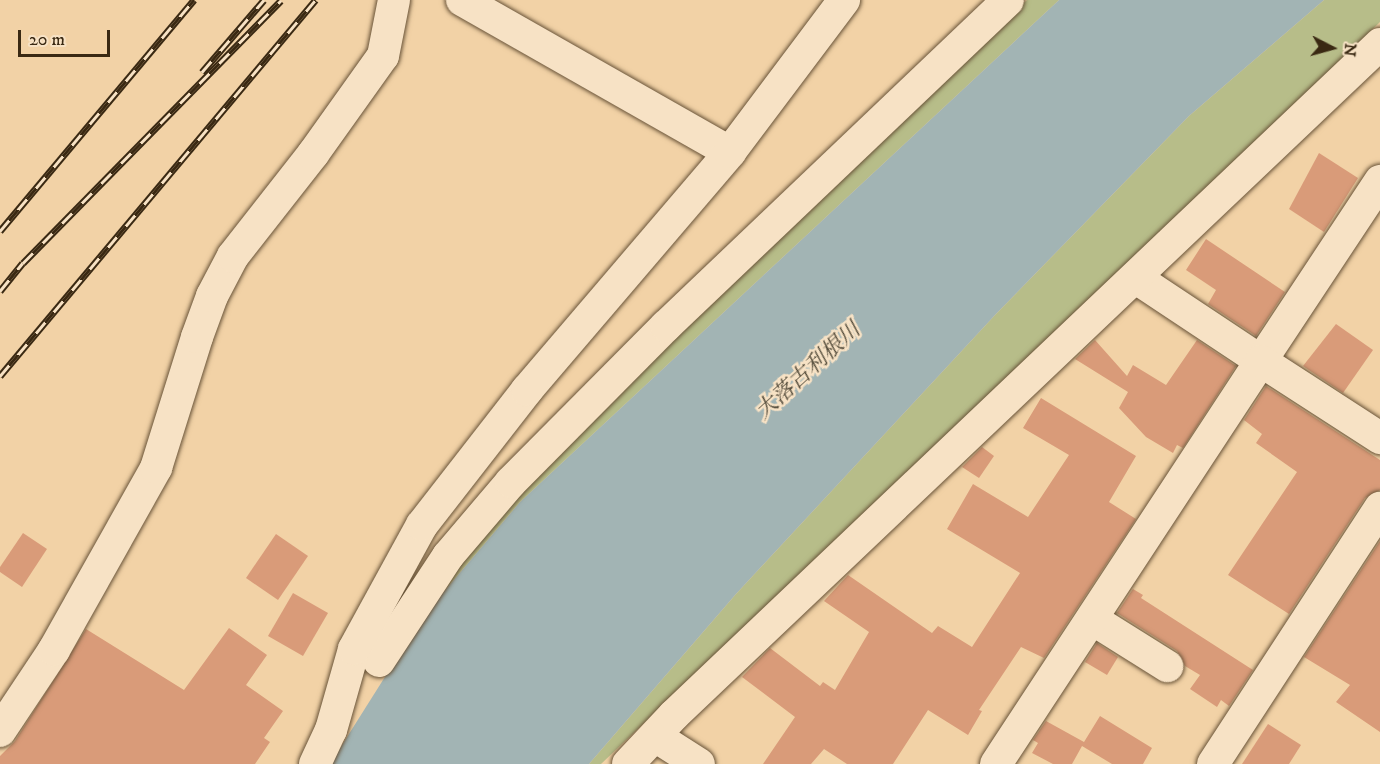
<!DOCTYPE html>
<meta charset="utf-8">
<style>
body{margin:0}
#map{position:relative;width:1380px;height:764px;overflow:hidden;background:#f2d2a6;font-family:"IM FELL DW Pica","Noto Serif JP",serif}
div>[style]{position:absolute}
.green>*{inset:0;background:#b7bd89}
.water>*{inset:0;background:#a2b4b4}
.building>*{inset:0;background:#d99b79}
.roads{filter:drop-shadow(0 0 2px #685338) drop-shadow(0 0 2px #685338)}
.minor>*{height:32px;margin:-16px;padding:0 16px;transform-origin:16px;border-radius:16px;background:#f7e2c5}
.rail>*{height:7px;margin-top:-3.5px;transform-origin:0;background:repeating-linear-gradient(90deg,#f7e2c5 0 14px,#3a2913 0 28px);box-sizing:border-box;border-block:2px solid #3a2913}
span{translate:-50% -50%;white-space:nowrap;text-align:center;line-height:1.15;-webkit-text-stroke:5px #f7e2c5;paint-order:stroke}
.water-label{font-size:22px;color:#544c3b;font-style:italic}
.north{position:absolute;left:1302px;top:18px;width:60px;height:60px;-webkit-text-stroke:4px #f7e2c5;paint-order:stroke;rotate:96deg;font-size:16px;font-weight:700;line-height:24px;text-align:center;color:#3a2913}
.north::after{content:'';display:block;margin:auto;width:21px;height:27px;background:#3a2913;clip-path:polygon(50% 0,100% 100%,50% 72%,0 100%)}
.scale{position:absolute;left:18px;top:30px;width:92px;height:27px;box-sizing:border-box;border:3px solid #3a2913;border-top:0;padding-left:8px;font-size:18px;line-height:21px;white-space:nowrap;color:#3a2913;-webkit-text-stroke:4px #f7e2c5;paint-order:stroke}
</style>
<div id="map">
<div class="green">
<div style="clip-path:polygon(1027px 0,1059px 0,520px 502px,424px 615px,507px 499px)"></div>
<div style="clip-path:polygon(1324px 0,1380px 0,1380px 22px,601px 764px,589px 764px,736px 594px,996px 314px,1189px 116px)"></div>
</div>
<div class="water">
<div style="clip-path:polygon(1059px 0,1324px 0,1189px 116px,996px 314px,736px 594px,589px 764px,330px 764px,424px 615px,520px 502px)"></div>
</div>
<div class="building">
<div style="clip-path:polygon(1319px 153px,1358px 178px,1324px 232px,1289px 209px)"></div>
<div style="clip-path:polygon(1206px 239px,1285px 292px,1256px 336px,1208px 304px,1216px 290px,1186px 270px)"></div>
<div style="clip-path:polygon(1336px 324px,1373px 350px,1343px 393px,1303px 366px)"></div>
<div style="clip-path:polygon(1095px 340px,1127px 376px,1133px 365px,1166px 385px,1197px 340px,1236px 366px,1183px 448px,1177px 445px,1173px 453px,1146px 437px,1119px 408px,1128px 392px,1075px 359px)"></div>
<div style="clip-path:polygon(1266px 386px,1380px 460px,1380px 490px,1365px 498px,1289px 614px,1228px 575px,1297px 472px,1256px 443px,1262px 434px,1244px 420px)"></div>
<div style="clip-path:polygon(1041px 398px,1136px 456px,1109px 502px,1136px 519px,1044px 658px,1021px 647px,979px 710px,982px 711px,968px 735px,928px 710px,893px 764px,847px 764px,824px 749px,811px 764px,763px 764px,795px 717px,742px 677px,770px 648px,820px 686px,823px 682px,835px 690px,869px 632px,824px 601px,848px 575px,932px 633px,938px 626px,972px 647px,1020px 573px,947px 529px,973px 484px,1028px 517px,1069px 455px,1023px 428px)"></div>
<div style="clip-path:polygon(982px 447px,994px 456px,979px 478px,962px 467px)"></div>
<div style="clip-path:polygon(23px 533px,47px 549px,22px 587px,0 572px,0 567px)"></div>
<div style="clip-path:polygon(276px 534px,308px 556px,278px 600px,246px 578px)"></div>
<div style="clip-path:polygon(1380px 541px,1380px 732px,1336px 702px,1350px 685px,1304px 657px)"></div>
<div style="clip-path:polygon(1133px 589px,1143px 595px,1141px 598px,1253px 670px,1229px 706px,1221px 700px,1217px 707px,1190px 689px,1200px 675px,1185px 666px,1177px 651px,1117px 613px)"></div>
<div style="clip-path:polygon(293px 593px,328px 613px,303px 656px,268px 636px)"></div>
<div style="clip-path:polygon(229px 628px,267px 655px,246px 685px,283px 711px,264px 738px,270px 742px,255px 764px,0 764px,0 756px,15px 741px,86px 629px,184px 690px)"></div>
<div style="clip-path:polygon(1097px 643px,1118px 657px,1107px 675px,1085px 662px)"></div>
<div style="clip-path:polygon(1100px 716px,1152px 748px,1143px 764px,1112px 764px,1082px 746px,1072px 764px,1053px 764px,1032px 753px,1038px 743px,1033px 740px,1046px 721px,1084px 742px)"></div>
<div style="clip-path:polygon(1268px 724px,1301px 745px,1289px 764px,1242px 764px)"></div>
</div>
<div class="roads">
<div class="minor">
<div style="left:462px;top:0;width:308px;rotate:29.6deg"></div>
<div style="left:1136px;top:278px;width:150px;rotate:33.6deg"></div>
<div style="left:1261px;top:361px;width:216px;rotate:-56.5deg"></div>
<div style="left:1092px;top:619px;width:89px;rotate:32.1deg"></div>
<div style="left:379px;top:661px;width:126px;rotate:-56.7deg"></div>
<div style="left:448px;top:556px;width:97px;rotate:-49.6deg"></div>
<div style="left:511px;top:482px;width:220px;rotate:-45.2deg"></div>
<div style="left:666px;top:326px;width:472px;rotate:-43.6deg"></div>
<div style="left:0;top:731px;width:97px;rotate:-56.3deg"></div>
<div style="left:54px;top:650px;width:209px;rotate:-60.7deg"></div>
<div style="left:156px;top:468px;width:137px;rotate:-72.6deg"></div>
<div style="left:197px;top:337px;width:44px;rotate:-69.9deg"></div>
<div style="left:212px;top:296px;width:45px;rotate:-62.3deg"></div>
<div style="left:233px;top:256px;width:130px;rotate:-51.9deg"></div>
<div style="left:313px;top:154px;width:120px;rotate:-54.5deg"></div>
<div style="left:383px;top:56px;width:57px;rotate:-78.9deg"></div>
<div style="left:655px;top:736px;width:52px;rotate:32.5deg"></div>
<div style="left:315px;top:764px;width:38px;rotate:-65deg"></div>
<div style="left:331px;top:730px;width:84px;rotate:-74.1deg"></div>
<div style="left:354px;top:649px;width:141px;rotate:-61.3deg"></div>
<div style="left:422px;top:525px;width:171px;rotate:-52.1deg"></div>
<div style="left:527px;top:390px;width:313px;rotate:-49.5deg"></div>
<div style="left:730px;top:152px;width:190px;rotate:-53.1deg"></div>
<div style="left:628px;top:764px;width:67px;rotate:-46.8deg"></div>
<div style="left:674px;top:715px;width:974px;rotate:-43.54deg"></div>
<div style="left:996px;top:764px;width:482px;rotate:-56.7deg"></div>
<div style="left:1261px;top:361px;width:142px;rotate:32.9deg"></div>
<div style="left:1213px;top:764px;width:306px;rotate:-56.9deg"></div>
</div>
</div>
<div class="rail">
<div style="left:202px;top:72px;width:95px;rotate:-49.3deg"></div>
<div style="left:0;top:231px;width:302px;rotate:-50deg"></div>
<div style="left:0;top:291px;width:36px;rotate:-51deg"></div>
<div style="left:23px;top:263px;width:368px;rotate:-45.5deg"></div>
<div style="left:0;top:376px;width:491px;rotate:-50deg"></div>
</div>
<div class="water-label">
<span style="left:808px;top:371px;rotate:-42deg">大落古利根川</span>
</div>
<div class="north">N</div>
<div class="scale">20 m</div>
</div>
